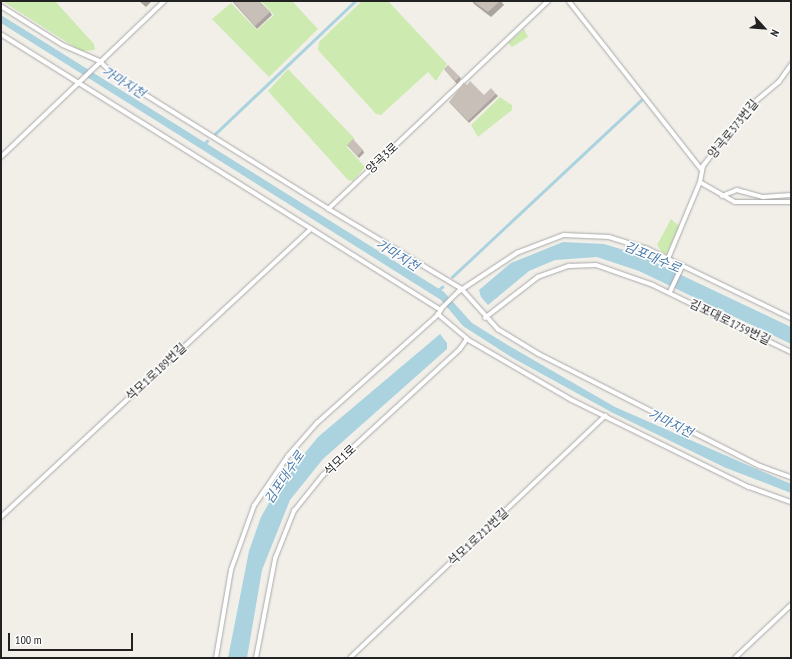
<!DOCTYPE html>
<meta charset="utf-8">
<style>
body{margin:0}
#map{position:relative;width:792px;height:659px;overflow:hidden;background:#f2efe9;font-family:"PT Sans Narrow","Noto Sans KR",sans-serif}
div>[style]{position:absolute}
.grass>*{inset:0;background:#cdebb0}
.water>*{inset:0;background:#aad3df}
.stream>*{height:2.5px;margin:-1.25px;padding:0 1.25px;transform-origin:1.25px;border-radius:1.25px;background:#aad3df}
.roads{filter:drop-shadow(0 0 1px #a9a9a9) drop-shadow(0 0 1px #a9a9a9)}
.lane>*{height:3.5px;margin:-1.75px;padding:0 1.75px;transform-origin:1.75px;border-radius:1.75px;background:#fff}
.wall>*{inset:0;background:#aba49e}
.building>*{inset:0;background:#c7bfb8}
span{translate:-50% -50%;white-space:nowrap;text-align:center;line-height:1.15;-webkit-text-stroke:3px #fff;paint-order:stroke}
.street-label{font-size:12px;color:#222}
.water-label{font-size:13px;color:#4a7aab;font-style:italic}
.frame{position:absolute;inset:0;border:2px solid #222;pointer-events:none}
.north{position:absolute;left:744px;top:8px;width:40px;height:40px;-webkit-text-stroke:3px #fff;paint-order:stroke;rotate:116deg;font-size:11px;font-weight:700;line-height:16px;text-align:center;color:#222}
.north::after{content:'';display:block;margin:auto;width:14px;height:18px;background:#222;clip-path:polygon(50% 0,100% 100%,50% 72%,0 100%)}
.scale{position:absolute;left:8px;top:633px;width:125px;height:18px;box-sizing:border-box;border:2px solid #222;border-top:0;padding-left:5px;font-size:12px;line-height:14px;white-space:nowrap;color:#222;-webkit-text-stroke:3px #fff;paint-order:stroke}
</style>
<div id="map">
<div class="grass">
<div style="clip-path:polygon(2px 1px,55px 1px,94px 44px,95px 50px,81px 51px)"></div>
<div style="clip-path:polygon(261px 1px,292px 1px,318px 29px,269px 77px,212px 19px,231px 3px,257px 30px,274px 15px)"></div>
<div style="clip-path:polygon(362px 1px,388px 1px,447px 64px,436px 81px,428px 72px,381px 115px,376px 114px,318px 50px,319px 42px)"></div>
<div style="clip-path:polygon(524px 29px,528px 37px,512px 47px,508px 43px)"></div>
<div style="clip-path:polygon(288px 69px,355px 139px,347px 147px,365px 167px,353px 181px,348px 180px,268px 91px)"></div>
<div style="clip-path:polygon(500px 97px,512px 105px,512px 110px,478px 137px,471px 125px)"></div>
<div style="clip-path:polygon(671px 219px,679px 226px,667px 253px,663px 254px,657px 245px)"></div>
</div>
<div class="water">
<div style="clip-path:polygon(1px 15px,444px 292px,472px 323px,506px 344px,615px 407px,791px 484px,791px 493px,726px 468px,613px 413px,511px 357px,463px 326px,441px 300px,1px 23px)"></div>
<div style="clip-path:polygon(563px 242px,604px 244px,637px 254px,791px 327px,791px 344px,639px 271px,597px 257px,555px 260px,529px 271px,488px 305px,481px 297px,479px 290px,511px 263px)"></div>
<div style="clip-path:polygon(440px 334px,447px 343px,447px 349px,323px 459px,290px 500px,262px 570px,247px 658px,228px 658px,249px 551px,261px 517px,281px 482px,318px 437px)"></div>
</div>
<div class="stream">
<div style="left:215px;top:134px;width:193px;rotate:-43.5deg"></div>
<div style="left:202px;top:146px;width:7px;rotate:-45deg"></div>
<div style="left:452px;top:277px;width:259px;rotate:-43.1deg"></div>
<div style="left:436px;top:292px;width:8px;rotate:-40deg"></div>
</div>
<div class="roads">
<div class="lane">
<div style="left:549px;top:1px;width:303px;rotate:136.6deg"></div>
<div style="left:329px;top:209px;width:155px;rotate:31deg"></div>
<div style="left:462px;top:289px;width:54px;rotate:48deg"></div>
<div style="left:498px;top:329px;width:48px;rotate:31.4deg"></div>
<div style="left:539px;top:354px;width:248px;rotate:26.9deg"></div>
<div style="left:760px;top:466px;width:33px;rotate:20deg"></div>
<div style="left:569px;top:1px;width:214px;rotate:51.8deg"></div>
<div style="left:1px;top:6px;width:73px;rotate:32.2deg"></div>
<div style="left:63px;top:45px;width:40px;rotate:23.4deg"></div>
<div style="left:100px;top:61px;width:20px;rotate:45deg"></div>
<div style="left:114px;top:75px;width:253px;rotate:31.9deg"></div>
<div style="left:1px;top:34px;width:519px;rotate:32.1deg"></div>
<div style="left:1px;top:157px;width:226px;rotate:-43.7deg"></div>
<div style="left:700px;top:182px;width:40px;rotate:29.7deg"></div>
<div style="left:735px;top:202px;width:56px"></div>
<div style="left:722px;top:196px;width:16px;rotate:-22deg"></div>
<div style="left:737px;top:190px;width:27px;rotate:15deg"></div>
<div style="left:763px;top:197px;width:28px;rotate:-4deg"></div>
<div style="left:668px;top:259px;width:83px;rotate:-67.4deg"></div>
<div style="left:700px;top:182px;width:16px;rotate:-79deg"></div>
<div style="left:703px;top:166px;width:75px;rotate:-52.1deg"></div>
<div style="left:749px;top:107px;width:39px;rotate:-40deg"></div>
<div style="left:779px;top:82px;width:21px;rotate:-55deg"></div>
<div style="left:670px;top:292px;width:29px;rotate:-65deg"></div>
<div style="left:485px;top:318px;width:67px;rotate:-37.7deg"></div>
<div style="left:538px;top:277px;width:33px;rotate:-20deg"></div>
<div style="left:569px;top:266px;width:27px;rotate:-2deg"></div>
<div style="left:596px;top:265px;width:60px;rotate:19.3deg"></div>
<div style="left:653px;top:285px;width:153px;rotate:25.9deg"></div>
<div style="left:467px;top:339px;width:121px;rotate:30.2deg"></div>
<div style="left:572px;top:400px;width:197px;rotate:26.2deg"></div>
<div style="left:749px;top:487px;width:45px;rotate:19.7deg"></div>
<div style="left:1px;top:517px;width:423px;rotate:-42.9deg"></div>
<div style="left:216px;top:658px;width:89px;rotate:-80.3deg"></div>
<div style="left:231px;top:570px;width:68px;rotate:-70.2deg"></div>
<div style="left:254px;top:506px;width:60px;rotate:-55.8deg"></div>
<div style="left:288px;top:456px;width:44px;rotate:-48.7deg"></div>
<div style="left:317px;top:423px;width:162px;rotate:-41.8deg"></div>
<div style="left:256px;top:658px;width:101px;rotate:-79.1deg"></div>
<div style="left:275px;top:559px;width:52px;rotate:-68.4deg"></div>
<div style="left:294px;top:511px;width:46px;rotate:-51.1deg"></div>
<div style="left:323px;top:475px;width:186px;rotate:-42.6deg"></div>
<div style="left:460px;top:349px;width:12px;rotate:-55deg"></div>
<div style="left:467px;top:339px;width:38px;rotate:-140deg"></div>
<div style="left:438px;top:315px;width:8px;rotate:-60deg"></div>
<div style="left:442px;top:308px;width:23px;rotate:-45deg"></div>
<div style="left:458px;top:292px;width:71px;rotate:-33.5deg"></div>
<div style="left:517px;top:253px;width:50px;rotate:-21deg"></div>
<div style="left:564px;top:235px;width:45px;rotate:2.5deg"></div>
<div style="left:609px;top:237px;width:39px;rotate:17deg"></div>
<div style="left:646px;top:248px;width:161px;rotate:25.8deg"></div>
<div style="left:350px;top:658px;width:352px;rotate:-43.5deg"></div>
<div style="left:735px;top:658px;width:77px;rotate:-43.4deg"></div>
</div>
</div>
<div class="wall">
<div style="clip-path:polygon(139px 1px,152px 1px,146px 7px)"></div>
<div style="clip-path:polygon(232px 1px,259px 1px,270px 12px,272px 15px,257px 29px)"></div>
<div style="clip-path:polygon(472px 1px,501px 1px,504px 5px,491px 17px,474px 4px)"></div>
<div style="clip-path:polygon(444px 69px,460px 77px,461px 79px,457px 84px)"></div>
<div style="clip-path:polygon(496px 94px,498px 96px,469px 123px,449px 102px,484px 95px)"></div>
<div style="clip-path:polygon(347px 145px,363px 150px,364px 153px,359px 158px)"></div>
</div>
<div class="building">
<div style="clip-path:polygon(233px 1px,259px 1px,270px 12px,255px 26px)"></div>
<div style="clip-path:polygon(473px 1px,500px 1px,488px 12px)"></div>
<div style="clip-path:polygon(448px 65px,460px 77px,455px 81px,444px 69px)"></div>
<div style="clip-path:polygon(470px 81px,484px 95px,491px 88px,496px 94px,468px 121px,449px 102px,464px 82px,467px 85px)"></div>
<div style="clip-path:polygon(353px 139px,363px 150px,357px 156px,347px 145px)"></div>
</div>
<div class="street-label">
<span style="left:733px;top:129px;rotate:-51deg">양곡로373번길</span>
<span style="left:382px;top:158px;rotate:-43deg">양곡3로</span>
<span style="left:730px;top:322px;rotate:26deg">김포대로1759번길</span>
<span style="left:156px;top:372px;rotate:-43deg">석모1로189번길</span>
<span style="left:340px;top:460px;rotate:-43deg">석모1로</span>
<span style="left:478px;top:537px;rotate:-43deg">석모1로212번길</span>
</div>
<div class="water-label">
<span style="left:123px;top:83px;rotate:32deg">가마지천</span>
<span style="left:397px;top:256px;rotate:32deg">가마지천</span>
<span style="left:652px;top:258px;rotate:23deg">김포대수로</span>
<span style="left:670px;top:424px;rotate:26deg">가마지천</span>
<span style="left:285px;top:478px;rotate:-56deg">김포대수로</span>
</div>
<div class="frame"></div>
<div class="north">N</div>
<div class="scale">100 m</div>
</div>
